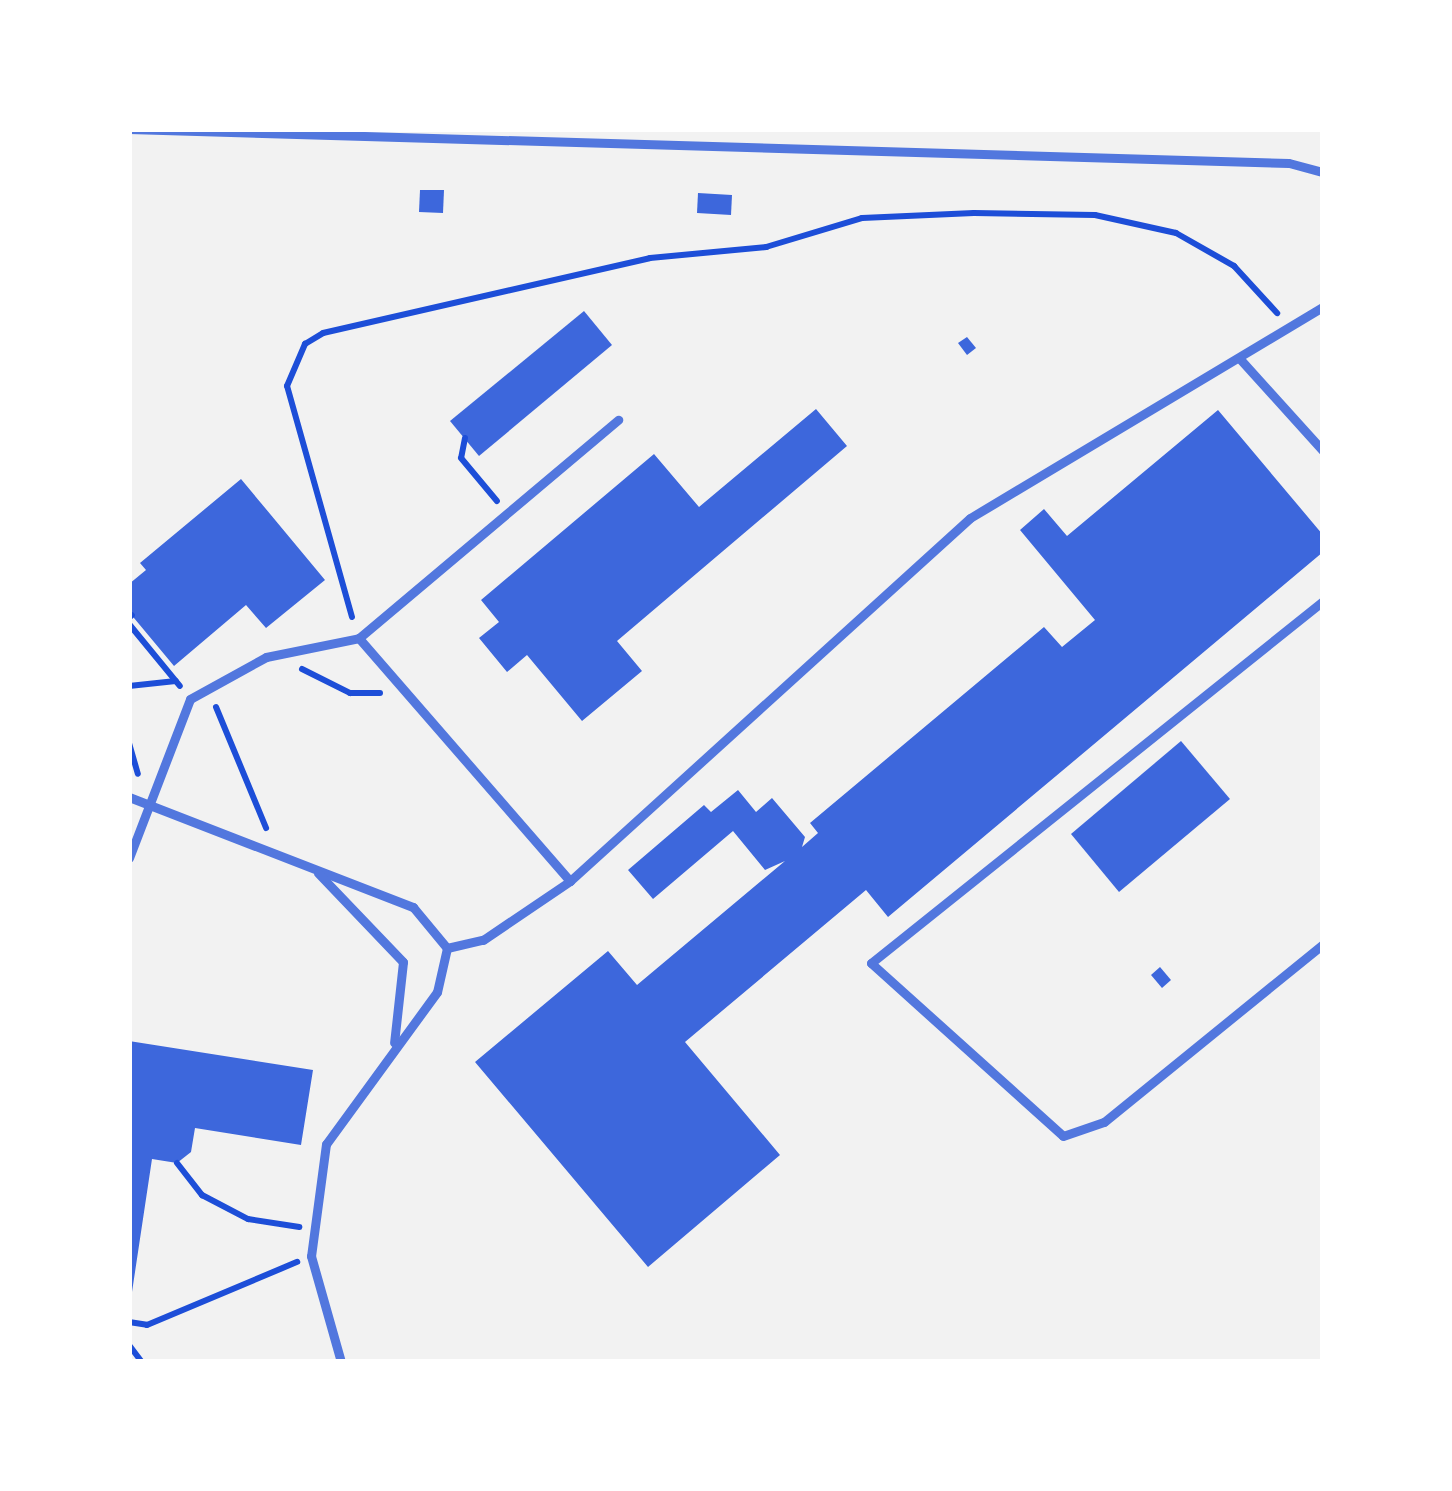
<!DOCTYPE html>
<style>
body{margin:0}
#map{position:relative;width:1452px;height:1491px;overflow:hidden;background:#f2f2f2;font-family:Merriweather,serif}
div>[style]{position:absolute}
.building>*{inset:0;background:#3d67dc}
.path>*{height:6px;margin:-3px;padding:0 3px;transform-origin:3px;border-radius:3px;background:#1d4ed8}
.service>*{height:9px;margin:-4.5px;padding:0 4.5px;transform-origin:4.5px;border-radius:4.5px;background:#5277de}
span{translate:-50% -50%;white-space:nowrap;text-align:center;line-height:1.15;-webkit-text-stroke:12px #fff;paint-order:stroke}
.frame{position:absolute;inset:0;border:132px solid #fff;pointer-events:none}
</style>
<div id="map">
<div class="building">
<div style="clip-path:polygon(420px 190px,444px 190px,443px 213px,419px 212px)"></div>
<div style="clip-path:polygon(698px 193px,732px 195px,731px 215px,697px 213px)"></div>
<div style="clip-path:polygon(584px 311px,612px 345px,479px 456px,450px 421px)"></div>
<div style="clip-path:polygon(967px 337px,976px 348px,967px 355px,958px 343px)"></div>
<div style="clip-path:polygon(816px 409px,847px 446px,617px 641px,642px 671px,582px 721px,527px 655px,507px 672px,479px 638px,499px 622px,481px 600px,654px 454px,699px 507px)"></div>
<div style="clip-path:polygon(1218px 410px,1323px 535px,1323px 552px,888px 917px,866px 890px,685px 1042px,780px 1155px,648px 1267px,475px 1062px,608px 951px,637px 985px,785px 861px,765px 870px,733px 831px,653px 899px,628px 870px,704px 805px,711px 812px,738px 790px,756px 812px,772px 798px,805px 837px,802px 847px,818px 833px,810px 823px,1044px 627px,1062px 647px,1095px 620px,1020px 530px,1044px 509px,1067px 536px)"></div>
<div style="clip-path:polygon(241px 479px,325px 580px,266px 628px,246px 605px,174px 666px,129px 612px,129px 584px,146px 570px,140px 563px)"></div>
<div style="clip-path:polygon(1181px 741px,1230px 799px,1119px 892px,1071px 834px)"></div>
<div style="clip-path:polygon(1160px 967px,1171px 980px,1162px 988px,1151px 975px)"></div>
<div style="clip-path:polygon(129px 1041px,313px 1070px,301px 1145px,195px 1128px,191px 1152px,177px 1163px,152px 1159px,132px 1292px)"></div>
</div>
<div class="path">
<div style="left:465px;top:438px;width:20px;rotate:101deg"></div>
<div style="left:461px;top:458px;width:56px;rotate:50.1deg"></div>
<div style="left:352px;top:617px;width:240px;rotate:-105.7deg"></div>
<div style="left:287px;top:386px;width:46px;rotate:-66.8deg"></div>
<div style="left:305px;top:344px;width:21px;rotate:-31deg"></div>
<div style="left:323px;top:333px;width:335px;rotate:-12.9deg"></div>
<div style="left:650px;top:258px;width:117px;rotate:-5.4deg"></div>
<div style="left:766px;top:247px;width:100px;rotate:-16.8deg"></div>
<div style="left:862px;top:218px;width:112px;rotate:-2.6deg"></div>
<div style="left:974px;top:213px;width:121px;rotate:0.9deg"></div>
<div style="left:1095px;top:215px;width:83px;rotate:12.5deg"></div>
<div style="left:1176px;top:233px;width:67px;rotate:29.6deg"></div>
<div style="left:1234px;top:266px;width:64px;rotate:47.5deg"></div>
<div style="left:129px;top:618px;width:4px;rotate:-45deg"></div>
<div style="left:129px;top:624px;width:80px;rotate:50.6deg"></div>
<div style="left:302px;top:669px;width:54px;rotate:26.6deg"></div>
<div style="left:350px;top:693px;width:30px"></div>
<div style="left:129px;top:686px;width:47px;rotate:-6.1deg"></div>
<div style="left:216px;top:707px;width:131px;rotate:67.5deg"></div>
<div style="left:129px;top:743px;width:32px;rotate:74deg"></div>
<div style="left:177px;top:1163px;width:41px;rotate:52deg"></div>
<div style="left:202px;top:1195px;width:52px;rotate:27.6deg"></div>
<div style="left:248px;top:1219px;width:52px;rotate:8.9deg"></div>
<div style="left:129px;top:1322px;width:18px;rotate:9deg"></div>
<div style="left:147px;top:1325px;width:163px;rotate:-22.8deg"></div>
<div style="left:129px;top:1345px;width:21px;rotate:53deg"></div>
</div>
<div class="service">
<div style="left:129px;top:129px;width:1160px;rotate:1.68deg"></div>
<div style="left:1289px;top:163px;width:35px;rotate:15deg"></div>
<div style="left:1240px;top:359px;width:124px;rotate:47.9deg"></div>
<div style="left:1323px;top:601px;width:579px;rotate:141.31deg"></div>
<div style="left:871px;top:963px;width:258px;rotate:42deg"></div>
<div style="left:1063px;top:1136px;width:43px;rotate:-18.9deg"></div>
<div style="left:1104px;top:1122px;width:282px;rotate:-39.1deg"></div>
<div style="left:129px;top:797px;width:305px;rotate:21.2deg"></div>
<div style="left:413px;top:907px;width:53px;rotate:50.3deg"></div>
<div style="left:447px;top:948px;width:45px;rotate:102.8deg"></div>
<div style="left:437px;top:992px;width:188px;rotate:126.1deg"></div>
<div style="left:326px;top:1144px;width:113px;rotate:97.6deg"></div>
<div style="left:311px;top:1256px;width:110px;rotate:74.2deg"></div>
<div style="left:129px;top:858px;width:170px;rotate:-69deg"></div>
<div style="left:190px;top:699px;width:87px;rotate:-28.9deg"></div>
<div style="left:266px;top:657px;width:95px;rotate:-11.5deg"></div>
<div style="left:318px;top:873px;width:123px;rotate:46.3deg"></div>
<div style="left:403px;top:962px;width:81px;rotate:96.3deg"></div>
<div style="left:570px;top:881px;width:322px;rotate:-131deg"></div>
<div style="left:359px;top:638px;width:339px;rotate:-40.1deg"></div>
<div style="left:447px;top:948px;width:37px;rotate:-13deg"></div>
<div style="left:483px;top:940px;width:105px;rotate:-34.1deg"></div>
<div style="left:570px;top:881px;width:540px;rotate:-42.22deg"></div>
<div style="left:970px;top:518px;width:411px;rotate:-30.9deg"></div>
</div>
<div class="frame"></div>
</div>
